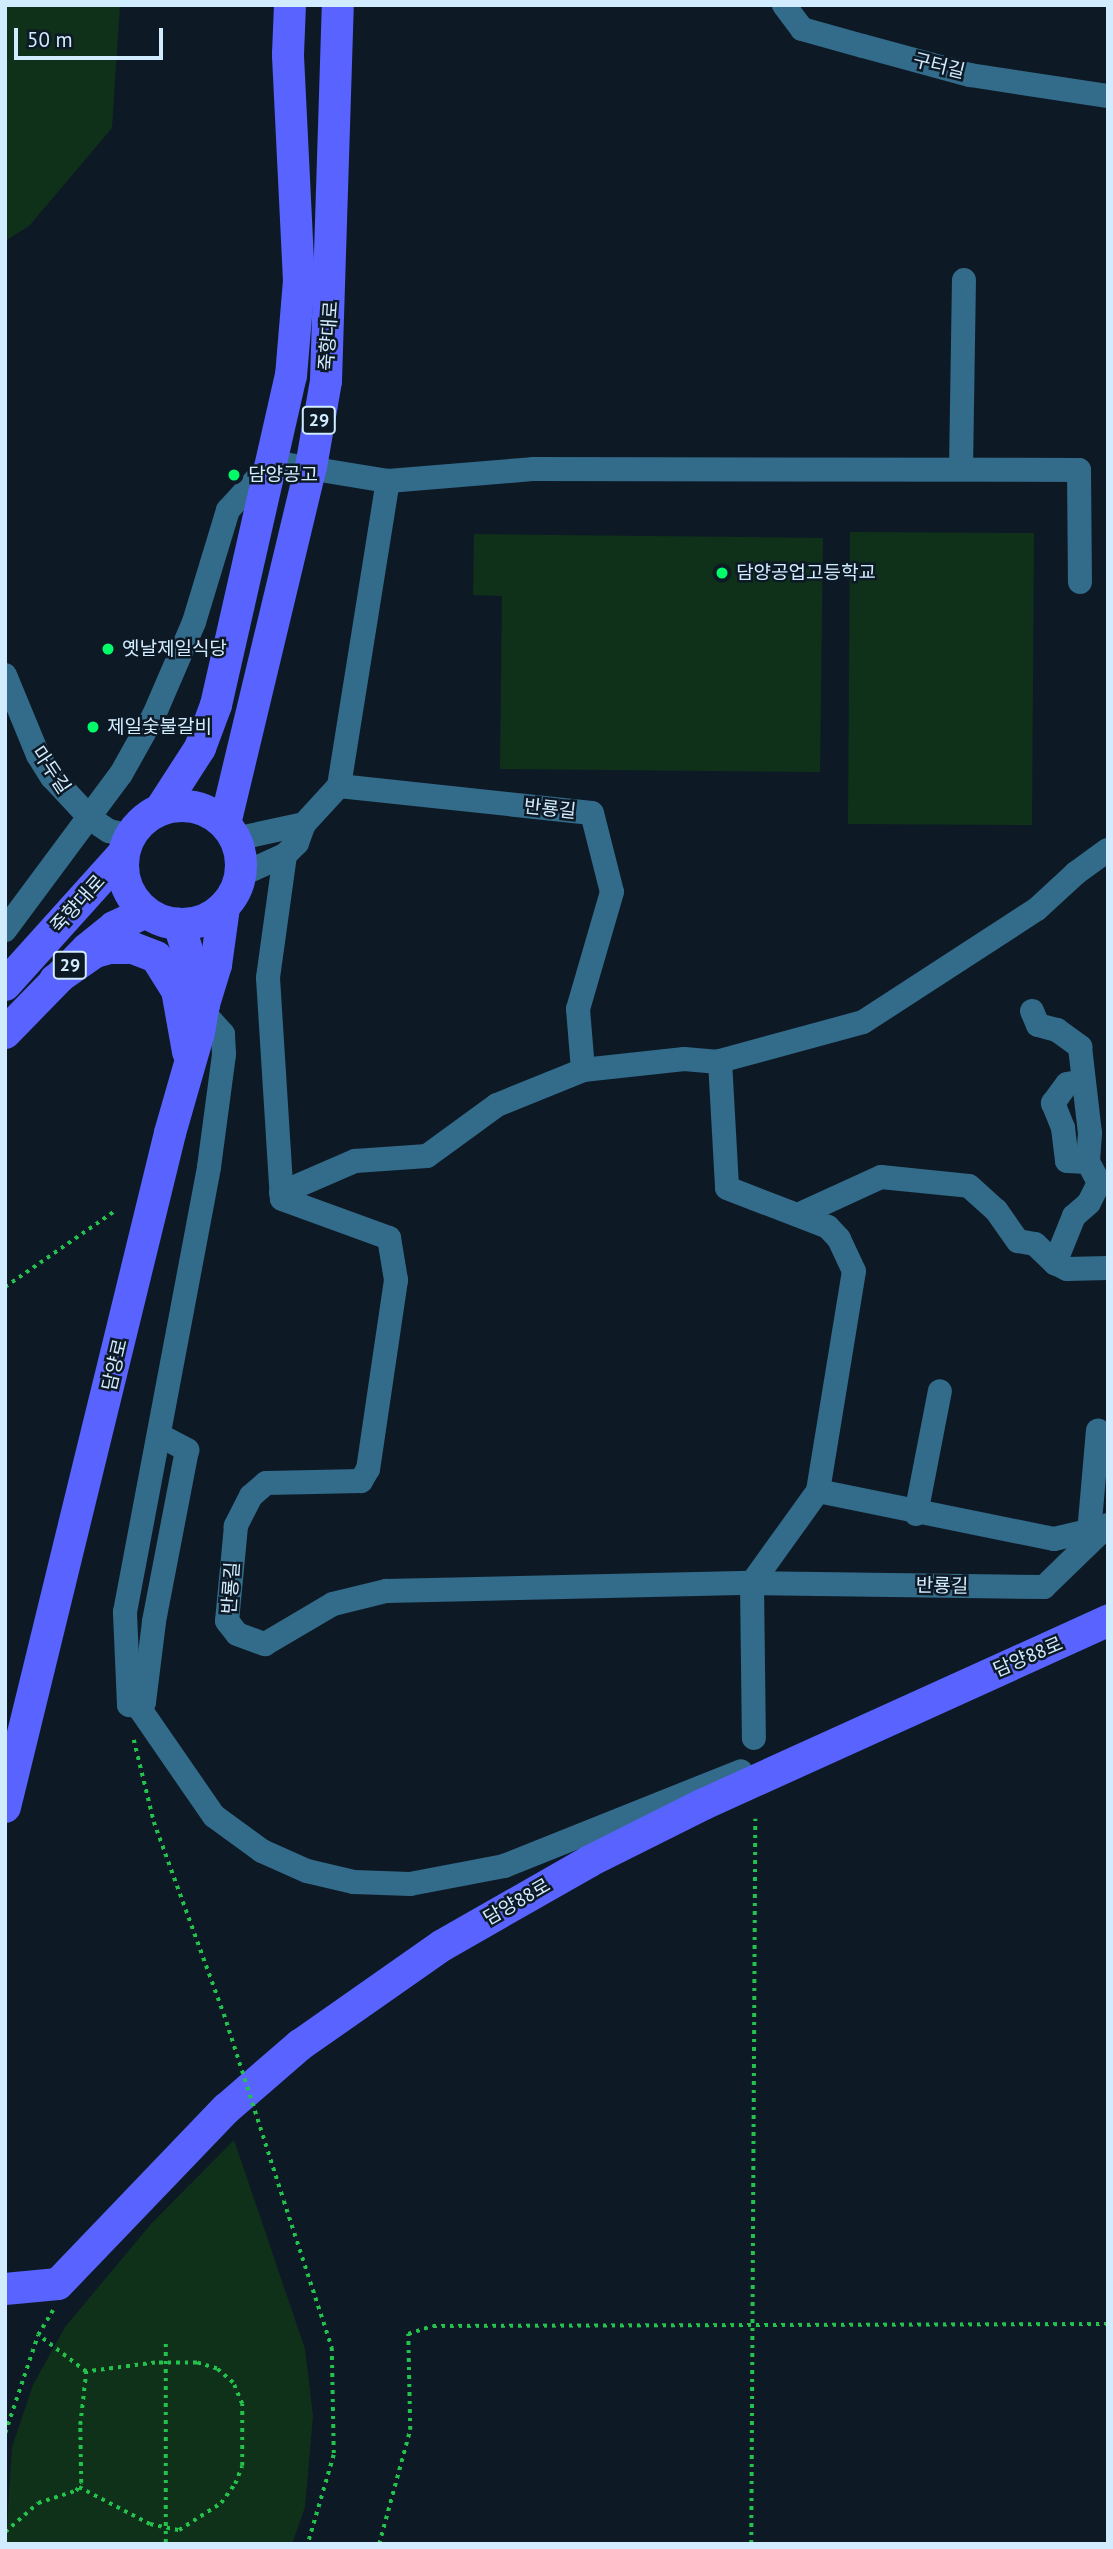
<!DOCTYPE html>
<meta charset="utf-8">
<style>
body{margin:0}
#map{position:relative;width:1113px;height:2549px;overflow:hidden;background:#0d1a26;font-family:"PT Sans","Noto Sans KR",sans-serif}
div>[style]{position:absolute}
.green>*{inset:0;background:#0f3119}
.path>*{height:3.5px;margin-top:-1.75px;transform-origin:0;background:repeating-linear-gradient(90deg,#23c24c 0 3.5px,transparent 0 8.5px)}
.minor>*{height:24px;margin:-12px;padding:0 12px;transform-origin:12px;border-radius:12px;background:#336b8a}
.major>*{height:32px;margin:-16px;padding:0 16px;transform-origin:16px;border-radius:16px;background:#5963ff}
.major>.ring{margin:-16px;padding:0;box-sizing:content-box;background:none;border:32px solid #5963ff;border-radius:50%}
.path-bridge>*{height:3.5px;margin-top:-1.75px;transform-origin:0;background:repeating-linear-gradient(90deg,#23c24c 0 3.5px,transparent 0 8.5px)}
.dots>*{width:19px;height:19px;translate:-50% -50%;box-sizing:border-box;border:4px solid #0d1a26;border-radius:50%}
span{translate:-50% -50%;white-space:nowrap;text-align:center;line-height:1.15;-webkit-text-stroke:5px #0d1a26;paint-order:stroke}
.shield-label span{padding:2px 5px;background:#0d1a26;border:2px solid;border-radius:5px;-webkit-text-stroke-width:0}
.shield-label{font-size:18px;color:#d2ecff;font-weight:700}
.street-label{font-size:19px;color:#d2ecff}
.poi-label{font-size:19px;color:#d2ecff}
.left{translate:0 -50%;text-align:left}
.frame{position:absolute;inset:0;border:7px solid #d2ecff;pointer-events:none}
.scale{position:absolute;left:14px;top:28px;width:149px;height:32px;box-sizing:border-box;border:4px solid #d2ecff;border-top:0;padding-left:9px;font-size:21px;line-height:24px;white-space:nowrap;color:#d2ecff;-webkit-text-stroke:5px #0d1a26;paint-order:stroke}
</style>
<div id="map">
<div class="green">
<div style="clip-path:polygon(5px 5px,120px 5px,112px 128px,29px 226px,5px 241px)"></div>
<div style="clip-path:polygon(850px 532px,1034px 533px,1032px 825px,848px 824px)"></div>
<div style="clip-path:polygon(474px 534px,823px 538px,820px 772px,500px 769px,502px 596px,473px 595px)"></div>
<div style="clip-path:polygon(234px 2140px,305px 2349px,313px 2416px,305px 2507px,292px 2544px,6px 2544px,12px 2447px,33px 2385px,65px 2327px,151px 2224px)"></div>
</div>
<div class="path">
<div style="left:5px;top:1287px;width:135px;rotate:-34.7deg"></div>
<div style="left:134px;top:1740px;width:84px;rotate:76.3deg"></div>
<div style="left:154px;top:1822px;width:204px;rotate:70deg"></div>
<div style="left:284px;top:2201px;width:155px;rotate:71.9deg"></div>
<div style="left:332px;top:2348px;width:107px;rotate:88.9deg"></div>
<div style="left:334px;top:2455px;width:93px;rotate:106.3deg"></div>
<div style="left:166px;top:2344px;width:200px;rotate:90deg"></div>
<div style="left:5px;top:2433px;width:103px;rotate:-71.4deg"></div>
<div style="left:38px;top:2335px;width:29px;rotate:-59deg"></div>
<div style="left:79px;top:2487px;width:80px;rotate:27.5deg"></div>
<div style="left:150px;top:2524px;width:30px;rotate:12deg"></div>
<div style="left:179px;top:2530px;width:50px;rotate:-32.7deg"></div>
<div style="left:221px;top:2503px;width:24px;rotate:-54deg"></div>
<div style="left:235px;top:2484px;width:19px;rotate:-69deg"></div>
<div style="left:242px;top:2466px;width:62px;rotate:-90deg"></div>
<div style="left:242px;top:2404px;width:23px;rotate:-113deg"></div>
<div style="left:233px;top:2383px;width:21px;rotate:-139deg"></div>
<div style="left:217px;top:2369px;width:21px;rotate:-163deg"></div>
<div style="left:197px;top:2363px;width:42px;rotate:180deg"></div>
<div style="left:155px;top:2363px;width:70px;rotate:172.6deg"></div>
<div style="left:5px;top:2532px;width:44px;rotate:-41.3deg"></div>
<div style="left:38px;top:2503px;width:40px;rotate:-18deg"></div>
<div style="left:76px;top:2491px;width:9px;rotate:-58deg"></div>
<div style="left:81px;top:2483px;width:58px;rotate:-91deg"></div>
<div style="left:80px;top:2425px;width:53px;rotate:-83.5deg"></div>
<div style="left:86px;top:2372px;width:61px;rotate:-142.4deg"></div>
<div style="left:379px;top:2544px;width:118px;rotate:-74.8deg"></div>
<div style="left:410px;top:2430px;width:96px;rotate:-91.2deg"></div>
<div style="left:408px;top:2334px;width:26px;rotate:-18deg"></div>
<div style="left:433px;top:2326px;width:675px;rotate:-0.17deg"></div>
<div style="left:751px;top:2544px;width:725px;rotate:-89.68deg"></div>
</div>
<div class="minor">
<div style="left:784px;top:5px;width:30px;rotate:53deg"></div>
<div style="left:802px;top:29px;width:63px;rotate:15.6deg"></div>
<div style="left:863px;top:46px;width:111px;rotate:15.2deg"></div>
<div style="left:970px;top:75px;width:140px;rotate:8.7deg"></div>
<div style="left:961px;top:469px;width:189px;rotate:-89.1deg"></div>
<div style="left:5px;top:675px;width:87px;rotate:67.6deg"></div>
<div style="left:38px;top:755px;width:26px;rotate:58deg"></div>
<div style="left:52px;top:777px;width:57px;rotate:47.1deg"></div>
<div style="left:91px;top:819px;width:22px;rotate:34deg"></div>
<div style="left:109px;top:831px;width:22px;rotate:13deg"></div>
<div style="left:339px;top:786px;width:309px;rotate:-80.9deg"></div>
<div style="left:235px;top:839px;width:71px;rotate:-12.3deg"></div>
<div style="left:285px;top:855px;width:124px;rotate:97.9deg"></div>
<div style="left:268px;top:978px;width:221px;rotate:86.4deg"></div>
<div style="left:282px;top:1199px;width:114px;rotate:20deg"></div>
<div style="left:389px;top:1238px;width:43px;rotate:80.5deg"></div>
<div style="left:396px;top:1280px;width:191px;rotate:98.4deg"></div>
<div style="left:368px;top:1469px;width:14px;rotate:120deg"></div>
<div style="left:361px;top:1481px;width:95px;rotate:178.8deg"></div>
<div style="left:266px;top:1483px;width:20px;rotate:139deg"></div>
<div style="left:251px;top:1496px;width:34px;rotate:117deg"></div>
<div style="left:236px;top:1526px;width:95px;rotate:95.4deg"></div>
<div style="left:227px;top:1621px;width:16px;rotate:52deg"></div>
<div style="left:237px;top:1634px;width:30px;rotate:20deg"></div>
<div style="left:265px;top:1644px;width:79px;rotate:-30.5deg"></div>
<div style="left:333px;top:1604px;width:55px;rotate:-13.8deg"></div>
<div style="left:386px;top:1591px;width:366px;rotate:-1.3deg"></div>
<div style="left:752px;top:1583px;width:292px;rotate:0.8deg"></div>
<div style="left:1044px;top:1587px;width:89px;rotate:-44.1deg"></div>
<div style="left:240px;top:875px;width:49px;rotate:-24deg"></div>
<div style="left:285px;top:855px;width:17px;rotate:-45deg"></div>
<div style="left:297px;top:843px;width:20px;rotate:-70deg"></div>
<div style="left:304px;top:824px;width:52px;rotate:-47.4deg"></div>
<div style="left:339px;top:786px;width:254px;rotate:6.1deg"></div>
<div style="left:592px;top:813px;width:81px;rotate:75.8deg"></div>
<div style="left:612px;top:892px;width:122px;rotate:106.2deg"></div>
<div style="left:578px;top:1009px;width:61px;rotate:85.3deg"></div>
<div style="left:5px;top:930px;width:194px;rotate:-53.4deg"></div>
<div style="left:121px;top:774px;width:68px;rotate:-60.8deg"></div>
<div style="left:154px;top:715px;width:101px;rotate:-66.7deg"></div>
<div style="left:194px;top:622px;width:117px;rotate:-73.1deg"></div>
<div style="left:228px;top:510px;width:65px;rotate:-47.5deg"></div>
<div style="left:272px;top:462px;width:118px;rotate:9.3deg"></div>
<div style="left:388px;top:481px;width:145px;rotate:-4.7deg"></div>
<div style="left:533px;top:469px;width:546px;rotate:0.1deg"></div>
<div style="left:1079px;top:470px;width:112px;rotate:89.5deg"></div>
<div style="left:1032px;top:1011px;width:15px;rotate:67deg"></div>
<div style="left:1038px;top:1025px;width:20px;rotate:15deg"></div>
<div style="left:1057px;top:1030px;width:29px;rotate:36deg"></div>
<div style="left:1080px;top:1047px;width:87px;rotate:83.4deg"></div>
<div style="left:1090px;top:1133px;width:29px;rotate:94deg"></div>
<div style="left:1088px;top:1162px;width:24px;rotate:62deg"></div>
<div style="left:1099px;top:1183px;width:22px;rotate:117deg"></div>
<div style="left:1089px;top:1203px;width:20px;rotate:139deg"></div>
<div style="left:1074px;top:1216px;width:51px;rotate:112deg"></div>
<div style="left:720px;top:1061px;width:127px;rotate:86.8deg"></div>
<div style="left:727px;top:1188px;width:108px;rotate:21.1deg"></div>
<div style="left:828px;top:1227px;width:16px;rotate:47deg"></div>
<div style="left:839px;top:1239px;width:35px;rotate:65deg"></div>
<div style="left:854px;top:1271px;width:223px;rotate:99.3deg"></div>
<div style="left:818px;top:1491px;width:113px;rotate:125.7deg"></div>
<div style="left:752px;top:1583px;width:155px;rotate:89.3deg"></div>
<div style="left:1083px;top:1081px;width:16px;rotate:169deg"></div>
<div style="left:1067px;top:1084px;width:24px;rotate:126deg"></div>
<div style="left:1053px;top:1103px;width:27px;rotate:68deg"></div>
<div style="left:1063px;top:1128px;width:33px;rotate:83deg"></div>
<div style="left:1067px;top:1161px;width:21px;rotate:3deg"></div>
<div style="left:281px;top:1193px;width:81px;rotate:-23.4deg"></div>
<div style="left:355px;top:1161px;width:72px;rotate:-4deg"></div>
<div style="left:427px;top:1156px;width:87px;rotate:-36.1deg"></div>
<div style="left:497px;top:1105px;width:93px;rotate:-22.1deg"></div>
<div style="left:583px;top:1070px;width:102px;rotate:-6.2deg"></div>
<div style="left:684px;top:1059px;width:32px;rotate:5deg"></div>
<div style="left:716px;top:1062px;width:152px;rotate:-15.2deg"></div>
<div style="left:863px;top:1022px;width:207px;rotate:-33deg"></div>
<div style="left:1037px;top:909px;width:53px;rotate:-42.7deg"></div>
<div style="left:1076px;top:873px;width:39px;rotate:-36deg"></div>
<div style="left:798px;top:1215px;width:91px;rotate:-24.6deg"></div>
<div style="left:881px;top:1177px;width:88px;rotate:5.8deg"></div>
<div style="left:969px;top:1186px;width:36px;rotate:42deg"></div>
<div style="left:996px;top:1210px;width:38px;rotate:55deg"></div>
<div style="left:1018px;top:1241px;width:17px;rotate:10deg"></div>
<div style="left:1035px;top:1244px;width:28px;rotate:44deg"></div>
<div style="left:1055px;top:1263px;width:13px;rotate:27deg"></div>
<div style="left:1067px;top:1269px;width:41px;rotate:-1.4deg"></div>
<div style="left:161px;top:1436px;width:30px;rotate:28deg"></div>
<div style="left:187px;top:1450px;width:175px;rotate:100.9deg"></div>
<div style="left:154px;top:1622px;width:81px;rotate:97.1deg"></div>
<div style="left:144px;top:1702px;width:7px;rotate:146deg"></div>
<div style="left:138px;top:1706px;width:9px;rotate:-174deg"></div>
<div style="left:129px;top:1705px;width:93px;rotate:-92.5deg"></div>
<div style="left:125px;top:1612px;width:453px;rotate:-79.3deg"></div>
<div style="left:209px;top:1167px;width:114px;rotate:-82.4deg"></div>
<div style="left:224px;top:1054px;width:20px;rotate:-93deg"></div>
<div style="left:223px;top:1034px;width:30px;rotate:-132deg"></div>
<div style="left:818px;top:1491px;width:241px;rotate:11.5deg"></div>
<div style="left:1054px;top:1539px;width:48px;rotate:-13.2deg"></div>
<div style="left:916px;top:1514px;width:125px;rotate:-79deg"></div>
<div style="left:1089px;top:1533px;width:103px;rotate:-85deg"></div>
<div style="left:138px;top:1706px;width:134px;rotate:55.4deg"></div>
<div style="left:214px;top:1816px;width:59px;rotate:36.1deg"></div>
<div style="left:262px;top:1851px;width:49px;rotate:24deg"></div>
<div style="left:307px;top:1871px;width:48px;rotate:13.2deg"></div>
<div style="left:354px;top:1882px;width:56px;rotate:2deg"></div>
<div style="left:410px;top:1884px;width:96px;rotate:-10.8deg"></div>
<div style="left:504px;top:1866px;width:255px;rotate:-21.8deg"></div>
</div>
<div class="major">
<div class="ring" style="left:123px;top:806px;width:86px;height:86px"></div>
<div style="left:160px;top:810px;width:74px;rotate:-57.2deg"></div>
<div style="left:200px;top:748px;width:46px;rotate:-69.6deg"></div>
<div style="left:216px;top:705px;width:337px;rotate:-77.2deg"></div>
<div style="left:291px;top:376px;width:95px;rotate:-85.2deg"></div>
<div style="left:299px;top:281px;width:227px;rotate:-92.8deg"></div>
<div style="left:288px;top:54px;width:49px;rotate:-87.7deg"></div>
<div style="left:225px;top:824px;width:367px;rotate:-76.5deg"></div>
<div style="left:311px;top:467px;width:87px;rotate:-80.1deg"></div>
<div style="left:326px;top:381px;width:376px;rotate:-88.2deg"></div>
<div style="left:55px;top:980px;width:49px;rotate:-35deg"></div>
<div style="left:95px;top:952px;width:16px;rotate:-15deg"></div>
<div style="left:110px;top:948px;width:23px"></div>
<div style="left:133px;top:948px;width:25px;rotate:21deg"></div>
<div style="left:156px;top:957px;width:39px;rotate:58deg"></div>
<div style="left:177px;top:990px;width:63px;rotate:79.9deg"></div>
<div style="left:5px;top:985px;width:176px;rotate:-48deg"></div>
<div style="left:204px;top:1004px;width:41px;rotate:-72.9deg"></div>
<div style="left:216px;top:965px;width:59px;rotate:-82.1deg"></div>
<div style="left:5px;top:1033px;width:117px;rotate:-45.7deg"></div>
<div style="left:87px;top:949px;width:35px;rotate:-39deg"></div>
<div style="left:114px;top:927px;width:35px;rotate:-25deg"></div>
<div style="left:5px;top:1807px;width:694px;rotate:-76.24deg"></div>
<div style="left:170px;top:1133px;width:105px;rotate:-74deg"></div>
<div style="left:199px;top:1032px;width:27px;rotate:-80deg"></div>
<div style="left:204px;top:1005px;width:85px;rotate:-107.2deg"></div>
<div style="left:5px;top:2289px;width:53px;rotate:-5.4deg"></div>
<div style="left:58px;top:2284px;width:243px;rotate:-46.2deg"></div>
<div style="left:226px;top:2109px;width:98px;rotate:-40.9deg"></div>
<div style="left:300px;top:2045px;width:174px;rotate:-35deg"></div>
<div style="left:443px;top:1945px;width:169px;rotate:-29.7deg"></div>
<div style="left:590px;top:1861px;width:127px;rotate:-26.6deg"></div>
<div style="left:704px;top:1804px;width:444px;rotate:-24.4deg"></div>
</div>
<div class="path-bridge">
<div style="left:224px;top:2014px;width:196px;rotate:72.2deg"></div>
</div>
<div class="dots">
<div style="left:234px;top:475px;background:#00fd69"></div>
<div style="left:722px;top:573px;background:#00fd69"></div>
<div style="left:108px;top:649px;background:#00fd69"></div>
<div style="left:93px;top:727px;background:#00fd69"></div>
</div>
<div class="shield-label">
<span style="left:319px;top:420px">29</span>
<span style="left:70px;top:965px">29</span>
</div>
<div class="street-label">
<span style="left:939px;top:66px;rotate:14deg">구터길</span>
<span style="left:329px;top:336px;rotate:-86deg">죽향대로</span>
<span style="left:51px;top:770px;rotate:56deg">마두길</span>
<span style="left:550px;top:809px;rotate:6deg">반룡길</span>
<span style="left:78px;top:904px;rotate:-48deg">죽향대로</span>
<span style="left:115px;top:1365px;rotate:-77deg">담양로</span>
<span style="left:942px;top:1586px;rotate:1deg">반룡길</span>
<span style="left:231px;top:1588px;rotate:-86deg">반룡길</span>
<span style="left:1028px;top:1657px;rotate:-23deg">담양88로</span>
<span style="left:517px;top:1902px;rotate:-30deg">담양88로</span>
</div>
<div class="poi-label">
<span class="left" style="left:248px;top:475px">담양공고</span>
<span class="left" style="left:736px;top:573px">담양공업고등학교</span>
<span class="left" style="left:122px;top:649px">옛날제일식당</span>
<span class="left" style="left:107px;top:727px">제일숯불갈비</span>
</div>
<div class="frame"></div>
<div class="scale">50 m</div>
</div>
